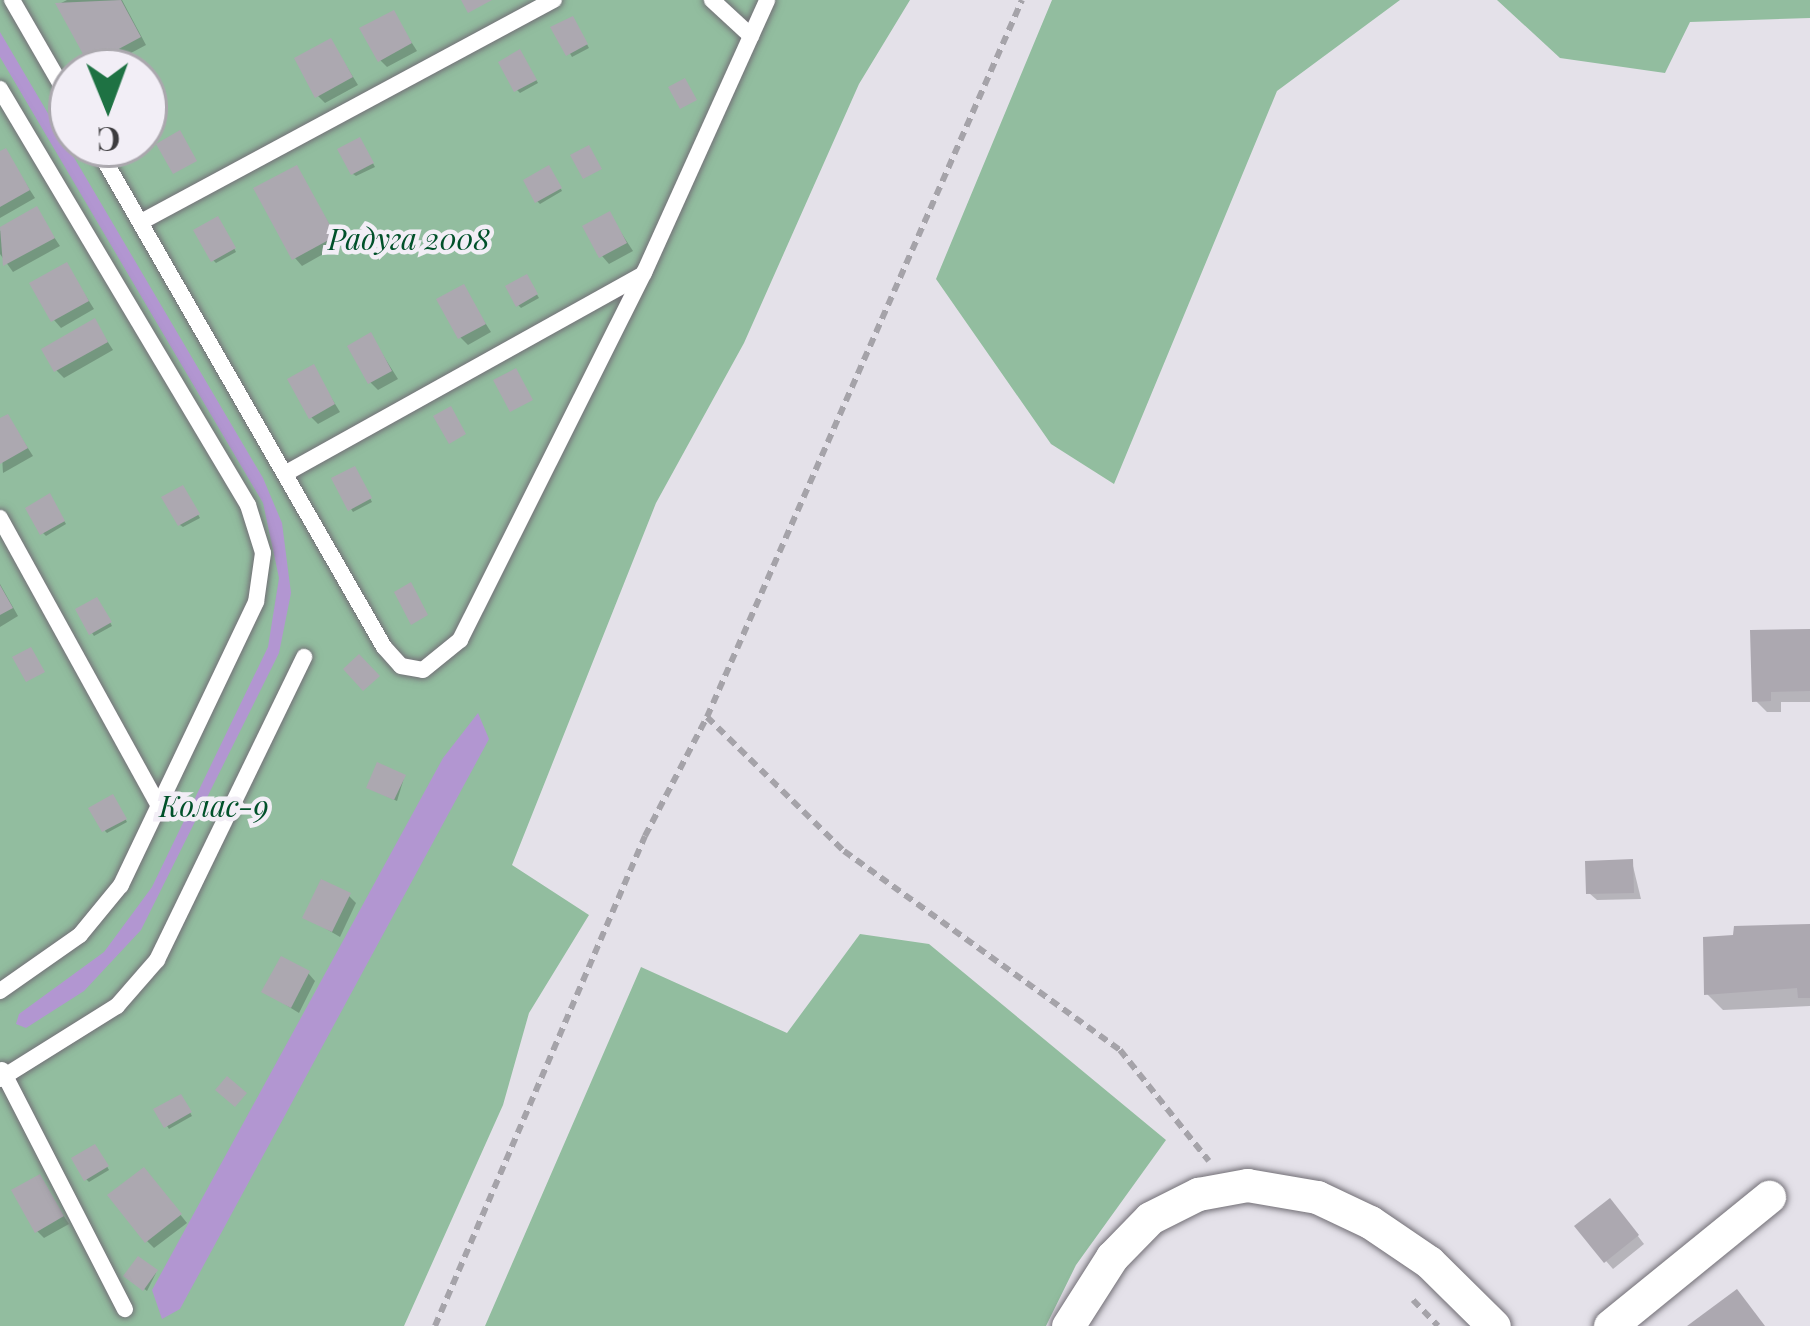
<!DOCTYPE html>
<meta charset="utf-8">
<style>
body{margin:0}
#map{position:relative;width:1810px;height:1326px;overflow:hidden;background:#e4e1e9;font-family:"Playfair Display",serif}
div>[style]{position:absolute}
.green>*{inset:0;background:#92bd9f}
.water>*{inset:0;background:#b296d1}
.shadow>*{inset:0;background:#0003}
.building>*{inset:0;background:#aca8b0}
.path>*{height:6px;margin-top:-3px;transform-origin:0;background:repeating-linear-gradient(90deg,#a5a3a9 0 9px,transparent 0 15px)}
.roads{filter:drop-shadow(0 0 3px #726f76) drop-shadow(0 0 3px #726f76)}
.service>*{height:16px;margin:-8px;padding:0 8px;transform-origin:8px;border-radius:8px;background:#fff}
.minor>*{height:33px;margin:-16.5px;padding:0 16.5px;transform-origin:16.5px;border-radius:16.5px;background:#fff}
span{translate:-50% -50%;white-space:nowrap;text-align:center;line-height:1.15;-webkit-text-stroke:9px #f2eef6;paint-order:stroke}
.park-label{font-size:30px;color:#00512a;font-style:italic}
.north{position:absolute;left:48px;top:48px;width:120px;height:120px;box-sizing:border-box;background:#f2eef6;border:3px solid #aaa7ad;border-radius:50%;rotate:179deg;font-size:33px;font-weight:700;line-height:48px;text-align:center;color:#3d3c3f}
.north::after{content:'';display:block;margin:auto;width:42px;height:54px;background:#1e7243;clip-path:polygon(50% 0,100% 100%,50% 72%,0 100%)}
</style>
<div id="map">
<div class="green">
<div style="clip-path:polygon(evenodd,0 0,910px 0,859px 84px,744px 343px,656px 503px,512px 865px,589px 915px,529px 1013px,503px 1105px,404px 1326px,0 1326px,0 0,72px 72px,144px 72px,144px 144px,72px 144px,72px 72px)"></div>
<div style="clip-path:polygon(1052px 0,1400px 0,1277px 91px,1114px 484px,1051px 444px,936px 279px)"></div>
<div style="clip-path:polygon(1497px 0,1810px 0,1810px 18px,1690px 22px,1665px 73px,1560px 58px)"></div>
<div style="clip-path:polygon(860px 934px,929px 944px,1166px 1140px,1076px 1265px,1046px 1326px,485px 1326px,641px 967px,787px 1033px)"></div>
</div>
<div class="water">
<div style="clip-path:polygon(0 32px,263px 478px,282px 523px,291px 593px,279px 653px,141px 930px,84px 991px,26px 1028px,16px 1024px,19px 1014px,104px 952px,152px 887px,268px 647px,279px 578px,263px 503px,0 57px)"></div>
<div style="clip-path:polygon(478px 713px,489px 739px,180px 1309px,162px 1319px,152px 1290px,443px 758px)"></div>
</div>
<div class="shadow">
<div style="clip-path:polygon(67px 0,122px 0,146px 45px,99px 70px,59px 4px)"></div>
<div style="clip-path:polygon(393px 13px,417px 51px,387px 67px,380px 60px)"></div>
<div style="clip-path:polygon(575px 22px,589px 48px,572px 57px,555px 28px)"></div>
<div style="clip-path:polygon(331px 41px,358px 85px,325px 103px,318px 96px)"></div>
<div style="clip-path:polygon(523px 56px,538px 83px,520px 93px,517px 90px)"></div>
<div style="clip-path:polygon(362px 143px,375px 167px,356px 176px,353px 174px)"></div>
<div style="clip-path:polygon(6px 152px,35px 198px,0 218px,0 155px)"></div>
<div style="clip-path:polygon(296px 168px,341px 244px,302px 266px,295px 258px)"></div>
<div style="clip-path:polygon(552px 172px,562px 191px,540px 204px,537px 201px)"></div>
<div style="clip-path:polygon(36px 210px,60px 246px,13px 272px,0 254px,0 231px)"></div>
<div style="clip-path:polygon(609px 214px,633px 251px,609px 264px,602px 256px)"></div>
<div style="clip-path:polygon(221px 223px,236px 252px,216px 263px,213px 260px)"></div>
<div style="clip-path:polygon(67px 266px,94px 309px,61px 328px,54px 320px)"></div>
<div style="clip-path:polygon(529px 281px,539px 298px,521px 308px,518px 305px)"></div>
<div style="clip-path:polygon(463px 288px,491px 332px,468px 345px,460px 337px)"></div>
<div style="clip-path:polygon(95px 322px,113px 350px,64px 378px,56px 370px)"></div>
<div style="clip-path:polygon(371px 336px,398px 379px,378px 390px,370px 382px)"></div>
<div style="clip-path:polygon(313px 368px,340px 412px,318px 424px,311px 417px)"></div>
<div style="clip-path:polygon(8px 417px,33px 456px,3px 473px,0 422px)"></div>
<div style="clip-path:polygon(357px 472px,372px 502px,353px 512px,351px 509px)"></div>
<div style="clip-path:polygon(185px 492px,200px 518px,183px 527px,180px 525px)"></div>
<div style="clip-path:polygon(52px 500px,66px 524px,46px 536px,43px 533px)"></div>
<div style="clip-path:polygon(0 584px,18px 616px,0 627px)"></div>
<div style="clip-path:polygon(100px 603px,112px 626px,94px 636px,92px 633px)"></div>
<div style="clip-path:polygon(1810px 634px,1810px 702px,1781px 702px,1781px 712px,1767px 712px,1755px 700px)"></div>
<div style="clip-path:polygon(404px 778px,397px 801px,373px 790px)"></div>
<div style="clip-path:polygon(115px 801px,127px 822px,107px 833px,105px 831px)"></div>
<div style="clip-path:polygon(1632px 862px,1641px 899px,1597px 900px,1589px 893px)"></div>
<div style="clip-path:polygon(349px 896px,356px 903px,340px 937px,306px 917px)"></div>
<div style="clip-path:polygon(1810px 927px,1810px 1006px,1723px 1010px,1707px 994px)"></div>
<div style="clip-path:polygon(308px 973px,315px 981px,299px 1013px,265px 992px)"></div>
<div style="clip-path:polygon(183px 1100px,192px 1116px,169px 1129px,167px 1126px)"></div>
<div style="clip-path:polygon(98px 1150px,109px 1170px,89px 1182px,86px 1179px)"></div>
<div style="clip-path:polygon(39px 1178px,69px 1224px,44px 1238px,37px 1231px)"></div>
<div style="clip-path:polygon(151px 1178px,187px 1223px,154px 1248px,147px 1241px)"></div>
<div style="clip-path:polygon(1617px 1209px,1644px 1244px,1613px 1269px,1606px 1261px)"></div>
<div style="clip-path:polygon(156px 1273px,147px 1291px,127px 1276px)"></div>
</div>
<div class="building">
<div style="clip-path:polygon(121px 0,141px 37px,89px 65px,55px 3px)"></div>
<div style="clip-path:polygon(461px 0,492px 0,468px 13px)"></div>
<div style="clip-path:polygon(394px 10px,412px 43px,378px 62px,359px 28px)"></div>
<div style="clip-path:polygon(573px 16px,588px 44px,566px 56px,550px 27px)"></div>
<div style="clip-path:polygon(331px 38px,353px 77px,315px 98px,294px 58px)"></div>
<div style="clip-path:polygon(520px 49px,537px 80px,514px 92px,498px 62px)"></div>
<div style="clip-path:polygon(685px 78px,697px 100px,680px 109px,668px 87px)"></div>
<div style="clip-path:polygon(180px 130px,197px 161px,173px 174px,156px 144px)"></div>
<div style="clip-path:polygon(360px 137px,374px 163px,351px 175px,337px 149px)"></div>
<div style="clip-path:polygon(589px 145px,602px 169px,583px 179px,570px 155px)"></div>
<div style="clip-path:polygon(6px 148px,30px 190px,0 207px,0 151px)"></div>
<div style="clip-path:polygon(297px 165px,336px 236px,292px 260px,253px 188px)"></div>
<div style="clip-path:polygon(549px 165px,562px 188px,535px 203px,523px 180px)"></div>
<div style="clip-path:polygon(37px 206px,55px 238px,3px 266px,0 227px)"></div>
<div style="clip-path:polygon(610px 211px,627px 243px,599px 258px,582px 226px)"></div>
<div style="clip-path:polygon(218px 216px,236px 248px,211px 262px,193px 230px)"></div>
<div style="clip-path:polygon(67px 262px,89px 301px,51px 322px,29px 283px)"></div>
<div style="clip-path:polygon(527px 274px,538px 294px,516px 307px,505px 286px)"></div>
<div style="clip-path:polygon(464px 284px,486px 324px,458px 339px,436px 299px)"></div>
<div style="clip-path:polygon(95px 318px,108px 342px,54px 372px,41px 349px)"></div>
<div style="clip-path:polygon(371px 332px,392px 371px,368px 384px,347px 346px)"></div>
<div style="clip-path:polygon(314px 364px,335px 404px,309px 419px,287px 379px)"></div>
<div style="clip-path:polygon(516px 368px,533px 400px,510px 412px,493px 380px)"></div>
<div style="clip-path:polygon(451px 406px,466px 434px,449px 444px,433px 416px)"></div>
<div style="clip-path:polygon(8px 414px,28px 448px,0 464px,0 418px)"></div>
<div style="clip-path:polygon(355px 466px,372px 498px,348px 511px,331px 478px)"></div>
<div style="clip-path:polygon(183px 485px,200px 514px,178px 526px,161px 497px)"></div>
<div style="clip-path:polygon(50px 493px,65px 521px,40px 535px,25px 508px)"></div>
<div style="clip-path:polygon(411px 582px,428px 615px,411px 625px,394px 592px)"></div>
<div style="clip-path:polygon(0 585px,13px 608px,0 615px)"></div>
<div style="clip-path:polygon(97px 597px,112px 622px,89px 635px,75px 609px)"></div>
<div style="clip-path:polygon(1810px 629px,1810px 691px,1771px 692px,1771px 701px,1752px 702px,1750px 630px)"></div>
<div style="clip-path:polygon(31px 647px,45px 672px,26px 682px,12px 657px)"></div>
<div style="clip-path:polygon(359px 654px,380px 676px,363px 691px,343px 669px)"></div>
<div style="clip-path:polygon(377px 762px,406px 775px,394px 800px,366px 788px)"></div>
<div style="clip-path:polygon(113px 794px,127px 819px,102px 832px,88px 808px)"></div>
<div style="clip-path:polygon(1633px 859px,1634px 893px,1586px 894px,1585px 861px)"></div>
<div style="clip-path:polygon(321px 879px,351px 893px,332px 932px,302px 918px)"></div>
<div style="clip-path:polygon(1810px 924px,1810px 998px,1798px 998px,1797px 988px,1704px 995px,1703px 937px,1733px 935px,1734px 926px)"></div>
<div style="clip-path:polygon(281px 956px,310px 971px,291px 1008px,261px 992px)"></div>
<div style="clip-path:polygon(227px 1076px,247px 1093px,235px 1107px,215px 1090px)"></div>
<div style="clip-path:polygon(181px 1094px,192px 1112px,164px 1128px,153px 1109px)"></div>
<div style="clip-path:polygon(95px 1144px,109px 1166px,84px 1181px,71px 1158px)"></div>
<div style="clip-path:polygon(144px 1167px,182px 1214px,145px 1243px,107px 1195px)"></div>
<div style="clip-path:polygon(40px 1174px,64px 1216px,35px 1233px,11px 1190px)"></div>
<div style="clip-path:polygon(1610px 1198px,1639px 1235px,1604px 1263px,1574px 1226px)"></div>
<div style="clip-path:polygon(138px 1256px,158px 1270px,143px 1291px,123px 1276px)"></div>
<div style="clip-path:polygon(1737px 1289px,1765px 1326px,1687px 1326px)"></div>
</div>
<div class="path">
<div style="left:707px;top:717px;width:192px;rotate:44.4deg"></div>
<div style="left:844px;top:851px;width:340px;rotate:35.8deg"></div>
<div style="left:1120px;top:1050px;width:142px;rotate:51.3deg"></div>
<div style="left:1413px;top:1300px;width:36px;rotate:46deg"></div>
<div style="left:435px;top:1326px;width:533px;rotate:-66.8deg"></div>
<div style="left:645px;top:836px;width:134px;rotate:-62.5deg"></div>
<div style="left:707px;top:717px;width:783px;rotate:-66.28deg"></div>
</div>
<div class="roads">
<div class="service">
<div style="left:12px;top:0;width:120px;rotate:60deg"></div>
<div style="left:712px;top:0;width:53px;rotate:42.7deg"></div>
<div style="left:0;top:89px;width:484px;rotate:59.2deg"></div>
<div style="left:248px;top:505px;width:50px;rotate:72.6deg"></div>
<div style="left:263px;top:553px;width:49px;rotate:98.1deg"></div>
<div style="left:256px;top:602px;width:314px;rotate:115.5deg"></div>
<div style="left:121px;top:885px;width:65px;rotate:129.4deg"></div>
<div style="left:80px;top:935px;width:98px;rotate:145deg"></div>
<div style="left:95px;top:144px;width:580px;rotate:60.12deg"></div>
<div style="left:384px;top:647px;width:25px;rotate:48deg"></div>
<div style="left:401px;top:666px;width:22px;rotate:10deg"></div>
<div style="left:423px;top:670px;width:48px;rotate:-39deg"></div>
<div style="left:460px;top:640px;width:411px;rotate:-63.4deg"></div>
<div style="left:644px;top:273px;width:299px;rotate:-65.7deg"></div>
<div style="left:141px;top:222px;width:469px;rotate:-28.3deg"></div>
<div style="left:286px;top:473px;width:407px;rotate:-29.1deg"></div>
<div style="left:0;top:518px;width:333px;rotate:61.1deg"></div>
<div style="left:2px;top:1070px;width:269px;rotate:62.8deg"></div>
<div style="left:0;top:1079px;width:138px;rotate:-32deg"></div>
<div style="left:117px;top:1006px;width:61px;rotate:-49deg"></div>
<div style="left:157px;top:960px;width:337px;rotate:-64.1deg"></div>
</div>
<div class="minor">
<div style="left:1068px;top:1326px;width:82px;rotate:-57.5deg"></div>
<div style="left:1112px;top:1257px;width:54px;rotate:-45.7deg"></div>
<div style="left:1150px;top:1218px;width:54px;rotate:-26.6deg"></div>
<div style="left:1198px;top:1194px;width:50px;rotate:-10.4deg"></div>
<div style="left:1247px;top:1185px;width:71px;rotate:9.7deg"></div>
<div style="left:1317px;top:1197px;width:59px;rotate:25.3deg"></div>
<div style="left:1370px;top:1222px;width:71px;rotate:34.1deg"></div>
<div style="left:1429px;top:1262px;width:91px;rotate:44.6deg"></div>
<div style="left:1610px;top:1326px;width:205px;rotate:-39.1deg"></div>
</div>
</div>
<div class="park-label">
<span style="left:409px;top:238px">Радуга 2008</span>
<span style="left:214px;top:805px">Колас-9</span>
</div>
<div class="north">С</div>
</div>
